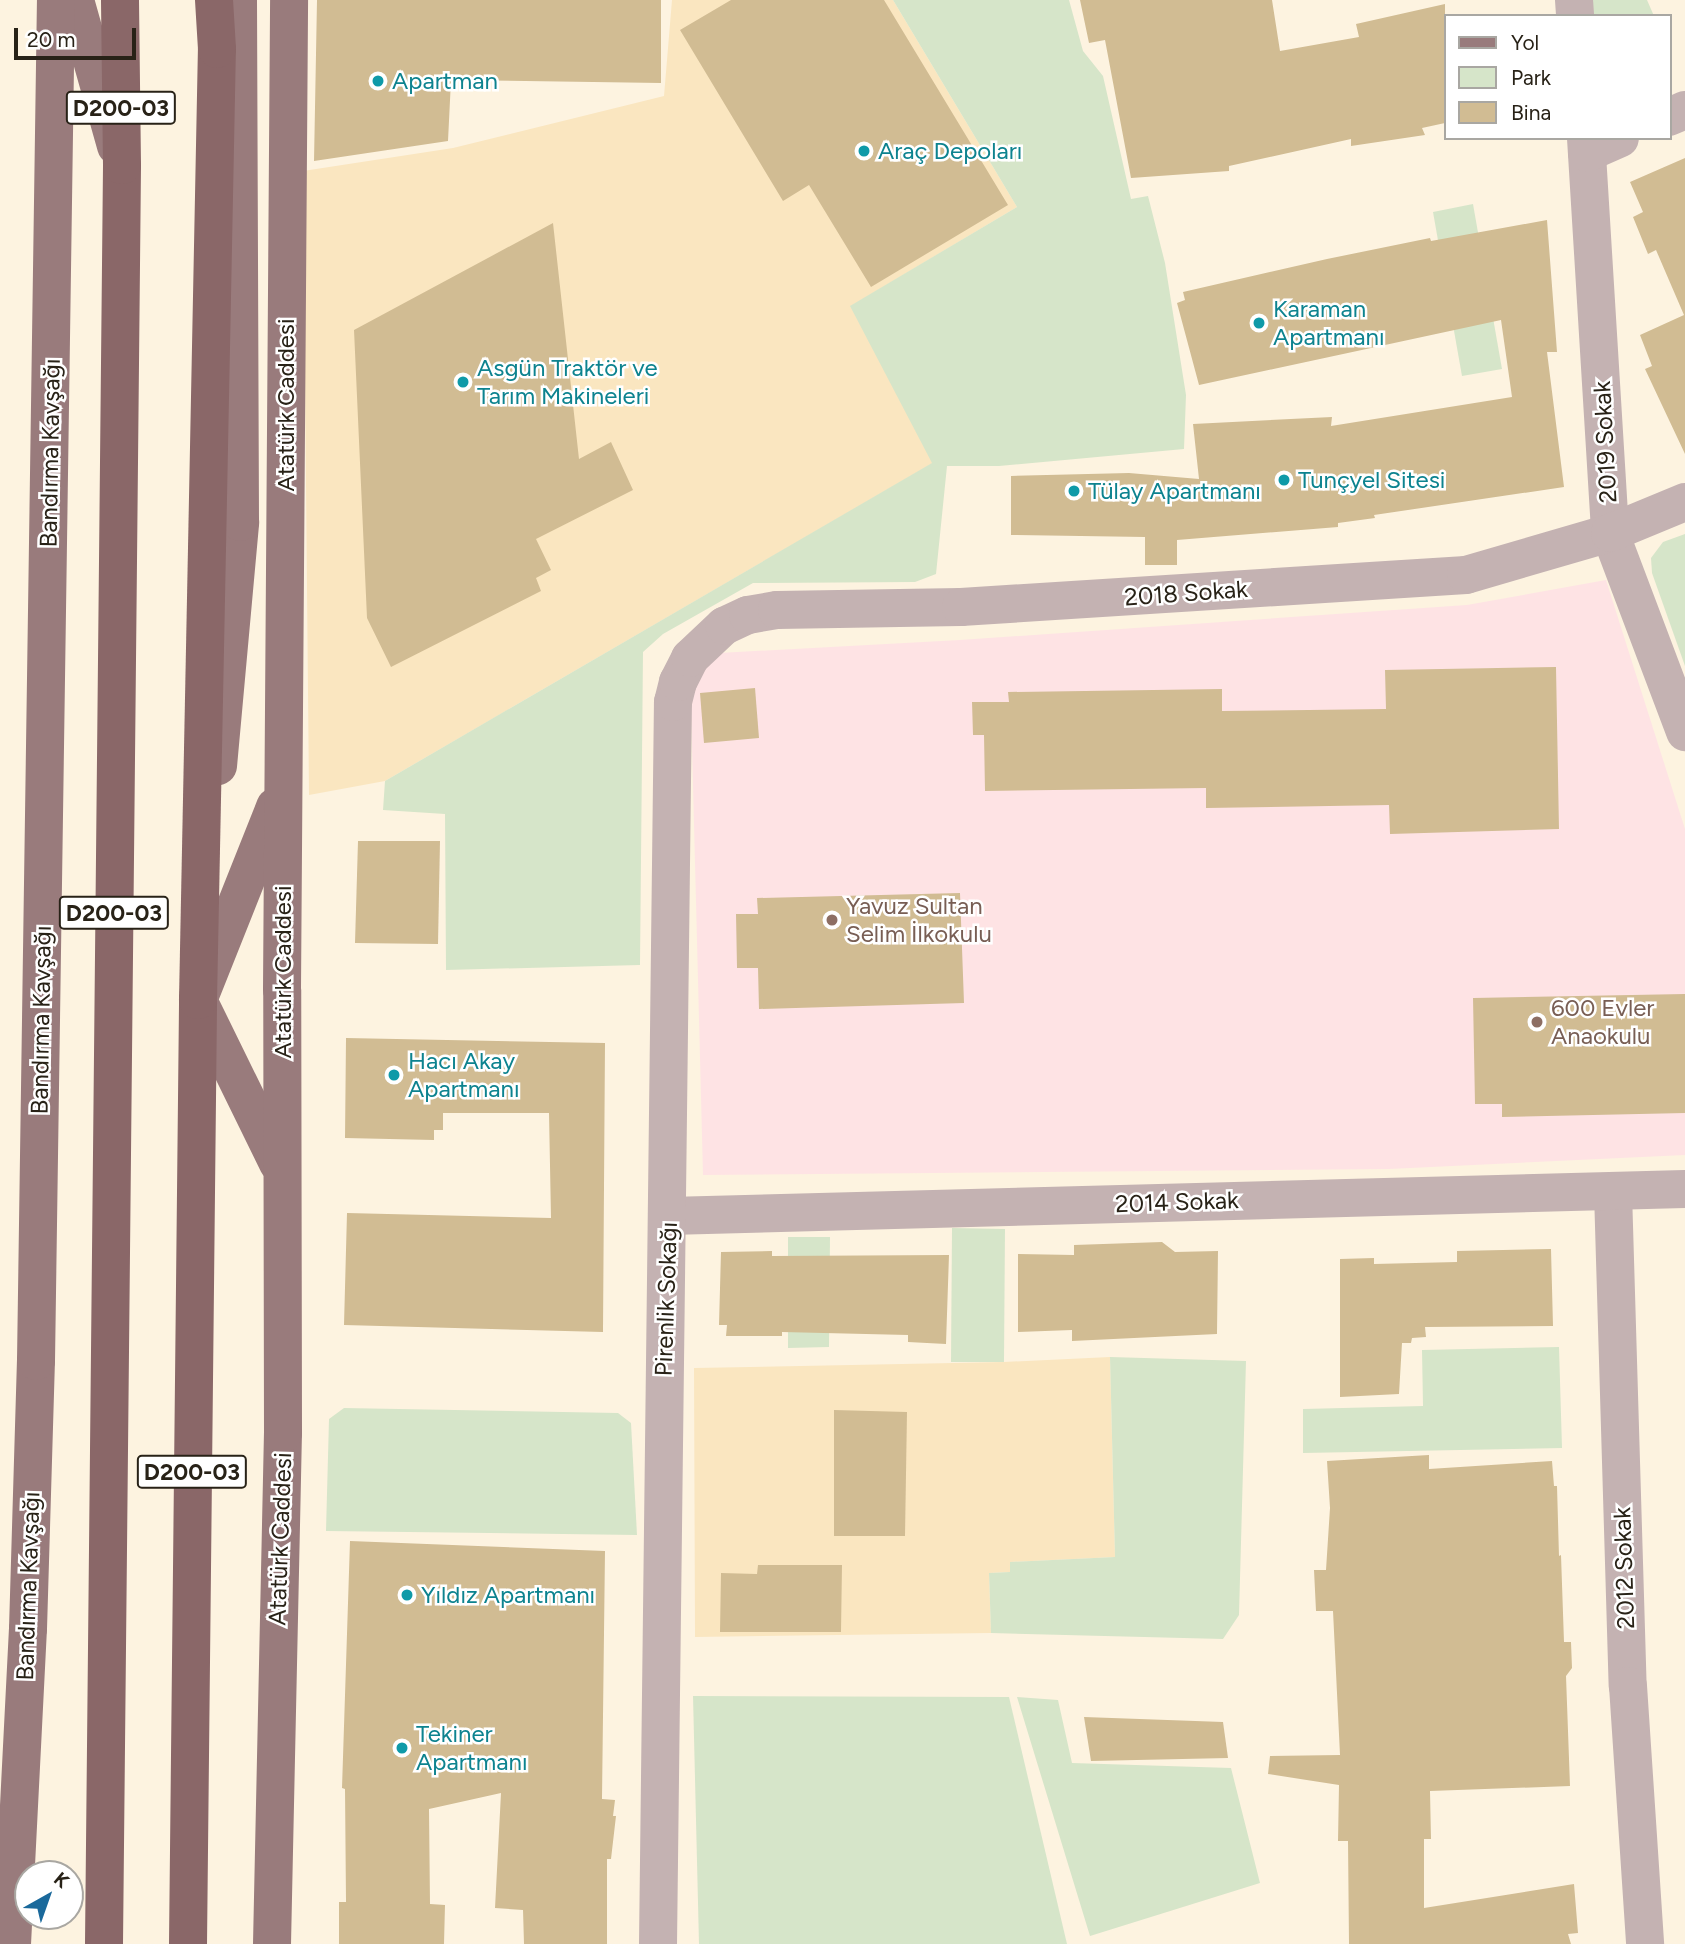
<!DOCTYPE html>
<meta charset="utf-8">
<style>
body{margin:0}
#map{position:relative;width:1685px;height:1944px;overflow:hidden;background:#fdf3e0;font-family:Figtree,sans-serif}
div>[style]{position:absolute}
.built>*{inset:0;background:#fae6c0}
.education>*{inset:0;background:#fee3e4}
.green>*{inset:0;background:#d6e5c9}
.building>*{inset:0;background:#d1bc93}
.street>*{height:38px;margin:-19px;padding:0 19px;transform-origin:19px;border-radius:19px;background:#c4b2b2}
.primary>*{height:38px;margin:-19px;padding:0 19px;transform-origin:19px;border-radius:19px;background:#997b7c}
.highway>*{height:38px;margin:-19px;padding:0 19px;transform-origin:19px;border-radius:19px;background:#8a6768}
.dots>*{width:19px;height:19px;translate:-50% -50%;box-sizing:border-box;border:4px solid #fff;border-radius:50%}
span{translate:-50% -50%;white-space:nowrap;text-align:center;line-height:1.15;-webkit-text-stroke:5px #fff;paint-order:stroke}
.shield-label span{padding:2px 5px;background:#fff;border:2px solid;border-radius:5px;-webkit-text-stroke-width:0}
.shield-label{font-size:23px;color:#282217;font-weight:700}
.culture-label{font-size:24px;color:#0d838f}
.left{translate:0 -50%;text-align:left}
.street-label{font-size:24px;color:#282217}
.education-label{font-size:24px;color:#785e54}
.legend{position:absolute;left:1444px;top:14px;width:228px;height:126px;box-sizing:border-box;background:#fff;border:2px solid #a9a7a2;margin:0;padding:9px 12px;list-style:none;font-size:21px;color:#282217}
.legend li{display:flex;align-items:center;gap:14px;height:35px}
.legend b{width:35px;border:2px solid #a9a7a2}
.north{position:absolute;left:14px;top:1860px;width:70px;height:70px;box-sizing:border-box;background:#fff;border:2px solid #a9a7a2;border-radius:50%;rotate:40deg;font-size:19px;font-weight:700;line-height:28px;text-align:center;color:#282217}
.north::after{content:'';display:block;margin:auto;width:24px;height:32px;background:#1a699b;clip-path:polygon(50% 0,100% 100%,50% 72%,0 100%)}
.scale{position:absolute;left:14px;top:28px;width:122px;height:32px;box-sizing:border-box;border:4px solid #282217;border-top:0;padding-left:9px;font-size:21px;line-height:24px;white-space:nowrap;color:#282217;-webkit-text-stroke:5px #fff;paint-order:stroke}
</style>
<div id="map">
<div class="built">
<div style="clip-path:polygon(672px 0,893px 0,1017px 207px,851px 306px,933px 463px,385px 781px,309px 795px,303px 171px,453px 148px,664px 96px)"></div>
<div style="clip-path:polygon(1110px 1357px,1115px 1557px,1010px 1562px,1010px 1572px,989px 1573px,991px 1633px,695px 1637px,694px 1368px,1004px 1362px)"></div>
</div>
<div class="education">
<div style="clip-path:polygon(1606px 580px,1685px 829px,1685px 1155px,1389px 1169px,703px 1175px,690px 668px,701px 654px,960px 640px,1467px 605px)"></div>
</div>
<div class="green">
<div style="clip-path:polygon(893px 0,1069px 0,1083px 51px,1103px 76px,1131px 199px,1148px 196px,1165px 263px,1186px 395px,1184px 449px,999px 466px,947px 466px,936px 574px,915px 582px,753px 583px,663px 634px,643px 652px,640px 965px,446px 970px,445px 814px,383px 810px,385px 781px,932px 463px,850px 306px,1017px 207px)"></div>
<div style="clip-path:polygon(1591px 0,1647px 0,1654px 16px,1592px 16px)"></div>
<div style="clip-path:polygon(1473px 204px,1502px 369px,1462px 376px,1433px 212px)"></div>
<div style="clip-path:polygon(1685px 534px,1685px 666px,1652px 573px,1651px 558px,1663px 542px)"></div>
<div style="clip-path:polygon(952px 1228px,1005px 1229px,1004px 1362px,951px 1362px)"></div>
<div style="clip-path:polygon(788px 1237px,830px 1237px,829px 1347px,788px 1348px)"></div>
<div style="clip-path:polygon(1559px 1347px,1562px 1448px,1303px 1453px,1303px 1409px,1423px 1406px,1422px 1350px)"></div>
<div style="clip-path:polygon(1110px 1357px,1246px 1361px,1239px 1615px,1223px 1639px,991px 1633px,989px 1573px,1010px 1572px,1010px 1562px,1115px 1557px)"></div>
<div style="clip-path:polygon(344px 1408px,618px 1413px,631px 1423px,637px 1535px,326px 1531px,329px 1419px)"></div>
<div style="clip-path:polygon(693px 1696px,1009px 1697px,1067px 1944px,699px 1944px)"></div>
<div style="clip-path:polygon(1017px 1697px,1058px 1700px,1072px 1763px,1231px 1768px,1260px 1883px,1090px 1936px)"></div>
</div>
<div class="building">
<div style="clip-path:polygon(317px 0,661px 0,661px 83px,451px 80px,448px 141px,314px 161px)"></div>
<div style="clip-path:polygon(731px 0,884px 0,1008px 205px,871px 287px,809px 185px,783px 201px,680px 30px)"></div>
<div style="clip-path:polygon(1080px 0,1272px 0,1280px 51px,1359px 37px,1356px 24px,1445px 4px,1445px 123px,1422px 128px,1425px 135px,1351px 146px,1351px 139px,1229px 166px,1229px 171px,1131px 178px,1105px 40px,1089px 43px)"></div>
<div style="clip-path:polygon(1685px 158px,1685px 454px,1645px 369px,1652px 366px,1640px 335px,1684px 315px,1656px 250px,1648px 254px,1633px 217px,1643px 212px,1630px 182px)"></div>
<div style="clip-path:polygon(1547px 220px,1557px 352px,1547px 352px,1564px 487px,1374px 515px,1375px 518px,1338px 523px,1338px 527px,1177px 540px,1177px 565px,1145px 565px,1145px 537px,1011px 535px,1011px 476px,1129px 473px,1199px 479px,1193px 424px,1332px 417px,1331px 426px,1512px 397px,1501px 320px,1199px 385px,1177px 303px,1185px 300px,1183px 292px,1327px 259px,1430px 238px,1431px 241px)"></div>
<div style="clip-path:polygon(553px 223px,579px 459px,611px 442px,633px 490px,536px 539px,551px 570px,536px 578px,541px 591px,391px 667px,367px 618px,354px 330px)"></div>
<div style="clip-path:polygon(1556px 667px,1559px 829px,1390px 834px,1389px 805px,1206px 808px,1206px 788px,985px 791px,984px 735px,973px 735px,972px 702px,1009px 702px,1008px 692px,1222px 689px,1222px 711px,1386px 709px,1385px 670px)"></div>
<div style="clip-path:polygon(755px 688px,759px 738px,704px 743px,700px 693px)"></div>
<div style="clip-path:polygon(358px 841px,440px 841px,438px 944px,355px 943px)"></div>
<div style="clip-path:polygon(960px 893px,964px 1003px,759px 1009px,758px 968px,737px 968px,736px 914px,758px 914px,757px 898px)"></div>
<div style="clip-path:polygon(1685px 994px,1685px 1113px,1502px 1117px,1502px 1104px,1475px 1104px,1473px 998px)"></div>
<div style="clip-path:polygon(346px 1038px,605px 1043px,603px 1332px,344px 1325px,347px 1213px,551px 1218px,549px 1113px,443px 1113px,443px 1130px,434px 1130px,434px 1140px,345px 1138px)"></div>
<div style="clip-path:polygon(1162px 1242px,1175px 1252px,1218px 1251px,1217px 1334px,1072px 1341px,1072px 1330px,1018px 1332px,1018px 1254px,1074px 1255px,1074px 1245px)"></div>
<div style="clip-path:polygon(1551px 1249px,1553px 1326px,1425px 1327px,1426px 1337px,1412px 1338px,1411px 1343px,1402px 1343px,1399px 1394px,1340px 1397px,1340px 1259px,1374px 1258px,1374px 1264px,1457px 1262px,1457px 1251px)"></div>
<div style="clip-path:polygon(772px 1251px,772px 1256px,949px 1255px,946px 1344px,908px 1342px,908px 1335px,782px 1332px,782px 1336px,726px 1336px,727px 1325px,719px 1325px,721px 1252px)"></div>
<div style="clip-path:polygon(834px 1410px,907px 1412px,905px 1536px,834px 1536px)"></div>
<div style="clip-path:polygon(1429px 1455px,1429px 1469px,1552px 1461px,1554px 1486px,1557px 1486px,1559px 1556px,1561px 1555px,1564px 1642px,1571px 1642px,1572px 1668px,1566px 1676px,1570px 1786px,1430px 1791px,1431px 1839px,1424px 1839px,1424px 1908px,1574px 1884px,1578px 1933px,1568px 1934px,1571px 1944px,1349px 1944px,1348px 1841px,1338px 1841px,1339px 1785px,1268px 1774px,1270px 1756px,1340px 1755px,1333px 1611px,1316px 1611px,1314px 1570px,1326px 1570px,1330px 1508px,1327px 1461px)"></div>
<div style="clip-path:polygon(350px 1541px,605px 1551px,602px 1799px,615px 1800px,613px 1816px,616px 1816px,611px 1859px,607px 1859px,607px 1944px,524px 1944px,523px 1910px,495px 1908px,501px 1793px,429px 1809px,430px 1904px,445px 1905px,444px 1944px,339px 1944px,339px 1902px,346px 1902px,345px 1789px,342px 1788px)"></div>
<div style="clip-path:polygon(758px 1565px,842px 1565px,841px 1632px,720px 1632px,721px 1573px,757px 1574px)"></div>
<div style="clip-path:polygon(1084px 1717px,1223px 1722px,1228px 1758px,1091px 1761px)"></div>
</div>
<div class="street">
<div style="left:1574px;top:0;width:16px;rotate:86deg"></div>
<div style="left:1669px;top:117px;width:17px;rotate:-24deg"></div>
<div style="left:1586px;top:138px;width:396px;rotate:86.5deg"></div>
<div style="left:1610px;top:533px;width:213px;rotate:69.3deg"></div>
<div style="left:1587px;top:153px;width:36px;rotate:-24deg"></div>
<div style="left:1613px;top:1192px;width:494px;rotate:88.3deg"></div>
<div style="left:1628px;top:1686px;width:259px;rotate:86.2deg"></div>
<div style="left:669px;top:1216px;width:1016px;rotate:-1.52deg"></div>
<div style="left:658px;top:1944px;width:1242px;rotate:-89.31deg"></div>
<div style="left:673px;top:702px;width:21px;rotate:-76deg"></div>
<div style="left:678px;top:682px;width:27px;rotate:-63deg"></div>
<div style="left:690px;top:658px;width:47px;rotate:-43.3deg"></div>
<div style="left:724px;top:626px;width:26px;rotate:-25deg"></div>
<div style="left:748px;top:615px;width:29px;rotate:-10deg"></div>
<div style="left:777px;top:610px;width:184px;rotate:-0.9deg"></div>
<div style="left:961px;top:607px;width:506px;rotate:-3.63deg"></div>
<div style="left:1466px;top:575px;width:150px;rotate:-16.3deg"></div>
<div style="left:1610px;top:533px;width:81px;rotate:-22.5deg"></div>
</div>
<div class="primary">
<div style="left:75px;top:0;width:152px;rotate:74.3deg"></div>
<div style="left:218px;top:766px;width:245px;rotate:-84.8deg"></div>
<div style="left:240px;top:522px;width:522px;rotate:-90.22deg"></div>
<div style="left:199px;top:990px;width:10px;rotate:96deg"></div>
<div style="left:198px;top:1000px;width:182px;rotate:63.9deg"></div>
<div style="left:199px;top:998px;width:206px;rotate:-68.3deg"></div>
<div style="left:12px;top:1944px;width:315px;rotate:-87.1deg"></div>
<div style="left:28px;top:1629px;width:268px;rotate:-88.3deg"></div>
<div style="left:36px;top:1361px;width:1361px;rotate:-89.16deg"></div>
<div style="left:272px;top:1944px;width:511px;rotate:-88.77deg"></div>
<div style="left:283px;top:1433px;width:443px;rotate:-90.1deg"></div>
<div style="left:282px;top:990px;width:990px;rotate:-89.59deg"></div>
</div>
<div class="highway">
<div style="left:104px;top:1944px;width:1779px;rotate:-89.42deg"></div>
<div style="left:122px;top:165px;width:165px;rotate:-90.7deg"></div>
<div style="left:188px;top:1944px;width:944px;rotate:-89.39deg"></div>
<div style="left:198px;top:1000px;width:951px;rotate:-88.86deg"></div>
<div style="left:217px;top:49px;width:49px;rotate:-93.5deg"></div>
</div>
<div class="dots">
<div style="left:378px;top:81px;background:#0f9aa8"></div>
<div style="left:864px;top:151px;background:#0f9aa8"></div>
<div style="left:1259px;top:323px;background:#0f9aa8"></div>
<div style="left:463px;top:382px;background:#0f9aa8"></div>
<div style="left:1284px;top:480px;background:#0f9aa8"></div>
<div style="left:1074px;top:491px;background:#0f9aa8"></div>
<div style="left:832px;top:920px;background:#8d6e63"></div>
<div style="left:1537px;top:1022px;background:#8d6e63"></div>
<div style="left:394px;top:1075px;background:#0f9aa8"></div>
<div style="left:407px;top:1595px;background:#0f9aa8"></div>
<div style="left:402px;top:1748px;background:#0f9aa8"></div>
</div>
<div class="shield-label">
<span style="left:121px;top:108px">D200-03</span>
<span style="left:114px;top:913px">D200-03</span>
<span style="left:192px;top:1472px">D200-03</span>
</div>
<div class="culture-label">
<span class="left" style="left:392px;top:81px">Apartman</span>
<span class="left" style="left:878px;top:151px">Araç Depoları</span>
<span class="left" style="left:1273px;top:323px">Karaman<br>Apartmanı</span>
<span class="left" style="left:477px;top:382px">Asgün Traktör ve<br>Tarım Makineleri</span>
<span class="left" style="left:1298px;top:480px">Tunçyel Sitesi</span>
<span class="left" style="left:1088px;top:491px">Tülay Apartmanı</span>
<span class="left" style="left:408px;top:1075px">Hacı Akay<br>Apartmanı</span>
<span class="left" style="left:421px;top:1595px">Yıldız Apartmanı</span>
<span class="left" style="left:416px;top:1748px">Tekiner<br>Apartmanı</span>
</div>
<div class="street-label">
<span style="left:286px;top:405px;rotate:-90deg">Atatürk Caddesi</span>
<span style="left:1605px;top:442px;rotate:-93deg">2019 Sokak</span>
<span style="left:50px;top:453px;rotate:-89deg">Bandırma Kavşağı</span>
<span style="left:1186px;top:593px;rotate:-4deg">2018 Sokak</span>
<span style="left:283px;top:972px;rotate:-90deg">Atatürk Caddesi</span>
<span style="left:41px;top:1020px;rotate:-89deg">Bandırma Kavşağı</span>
<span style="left:1177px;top:1202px;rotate:-2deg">2014 Sokak</span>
<span style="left:666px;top:1299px;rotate:-88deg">Pirenlik Sokağı</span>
<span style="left:280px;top:1539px;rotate:-88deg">Atatürk Caddesi</span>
<span style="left:1624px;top:1568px;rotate:-92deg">2012 Sokak</span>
<span style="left:28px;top:1586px;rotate:-88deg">Bandırma Kavşağı</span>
</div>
<div class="education-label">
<span class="left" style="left:846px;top:920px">Yavuz Sultan<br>Selim İlkokulu</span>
<span class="left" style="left:1551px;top:1022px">600 Evler<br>Anaokulu</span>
</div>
<ul class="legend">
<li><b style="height:9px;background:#997b7c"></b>Yol</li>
<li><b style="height:19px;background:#d6e5c9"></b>Park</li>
<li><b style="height:19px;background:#d1bc93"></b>Bina</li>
</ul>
<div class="north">K</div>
<div class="scale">20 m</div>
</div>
